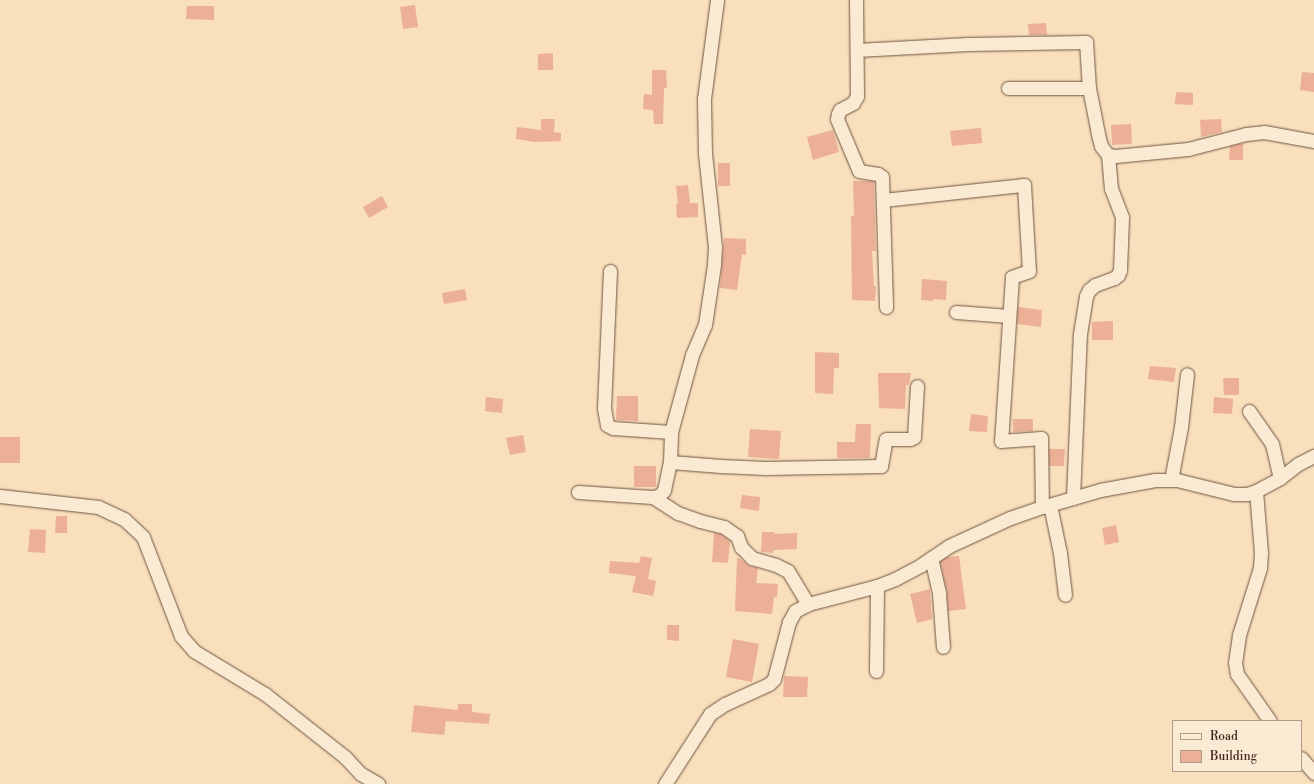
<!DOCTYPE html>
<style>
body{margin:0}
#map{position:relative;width:1314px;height:784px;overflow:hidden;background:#f9dfbb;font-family:"Libre Bodoni",serif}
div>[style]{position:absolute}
.building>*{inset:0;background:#ebb096}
.roads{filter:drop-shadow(0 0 1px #6e5442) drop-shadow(0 0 1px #6e5442)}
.street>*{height:13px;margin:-6.5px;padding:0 6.5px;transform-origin:6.5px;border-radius:6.5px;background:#fbead3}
span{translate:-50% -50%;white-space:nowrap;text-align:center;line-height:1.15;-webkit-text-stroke:3px #fbead3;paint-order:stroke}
.legend{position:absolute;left:1172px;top:720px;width:130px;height:52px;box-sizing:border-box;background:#fbead3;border:1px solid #b09b89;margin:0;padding:5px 7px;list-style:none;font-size:12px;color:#40251a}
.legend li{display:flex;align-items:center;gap:8px;height:20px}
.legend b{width:20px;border:1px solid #b09b89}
</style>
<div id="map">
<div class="building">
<div style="clip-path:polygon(415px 5px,418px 27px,403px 29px,400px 7px)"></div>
<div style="clip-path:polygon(187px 6px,214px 6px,214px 20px,186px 19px)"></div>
<div style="clip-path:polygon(1046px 23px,1047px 35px,1029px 35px,1028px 24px)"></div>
<div style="clip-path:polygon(553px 53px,553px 70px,538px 70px,538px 54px)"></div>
<div style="clip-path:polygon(652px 70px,666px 70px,667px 88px,664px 88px,663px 124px,654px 124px,653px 110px,643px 109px,644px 94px,652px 95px)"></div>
<div style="clip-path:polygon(1302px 72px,1314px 73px,1314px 92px,1300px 90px)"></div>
<div style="clip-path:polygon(1176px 92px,1193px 93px,1193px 105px,1175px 104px)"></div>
<div style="clip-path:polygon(541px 119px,555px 119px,554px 132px,561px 133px,561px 141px,535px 142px,516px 139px,517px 127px,541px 130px)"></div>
<div style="clip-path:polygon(1221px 119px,1222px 132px,1201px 137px,1200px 120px)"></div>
<div style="clip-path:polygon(1131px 124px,1132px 144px,1112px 145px,1111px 125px)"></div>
<div style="clip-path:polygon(981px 128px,982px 143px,952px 146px,950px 131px)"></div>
<div style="clip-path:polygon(833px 130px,839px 152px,813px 160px,807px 137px)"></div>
<div style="clip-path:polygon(1238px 144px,1243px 144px,1243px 160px,1229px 160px,1230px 146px)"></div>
<div style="clip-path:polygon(718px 163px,730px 163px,730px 186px,718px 186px)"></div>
<div style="clip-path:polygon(853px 181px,874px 181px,876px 251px,872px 251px,874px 286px,876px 287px,875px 301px,852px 300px,851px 216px,854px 216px)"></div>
<div style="clip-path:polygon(688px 185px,690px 203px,698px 203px,698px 217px,677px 218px,676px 204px,678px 204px,676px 186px)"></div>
<div style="clip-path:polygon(382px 196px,388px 207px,369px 218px,363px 207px)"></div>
<div style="clip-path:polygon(724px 238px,746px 239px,746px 255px,742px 254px,737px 290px,720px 288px)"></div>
<div style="clip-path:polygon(922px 279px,947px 281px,946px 300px,933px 299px,933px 301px,921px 300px)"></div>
<div style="clip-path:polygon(465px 289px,467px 300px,444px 304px,442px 293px)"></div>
<div style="clip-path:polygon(1018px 307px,1042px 310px,1041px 327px,1017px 324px)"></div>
<div style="clip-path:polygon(1113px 321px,1113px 340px,1092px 340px,1092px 322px)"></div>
<div style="clip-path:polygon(815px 352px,839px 353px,839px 368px,834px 368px,833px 394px,815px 393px)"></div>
<div style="clip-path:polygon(1150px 366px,1176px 368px,1174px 382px,1148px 379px)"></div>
<div style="clip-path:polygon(878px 373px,911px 373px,909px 385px,906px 385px,905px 409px,879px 408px)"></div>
<div style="clip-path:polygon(1223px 378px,1239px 378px,1239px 395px,1224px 395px)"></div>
<div style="clip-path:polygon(617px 396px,638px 396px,638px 421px,616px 420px)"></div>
<div style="clip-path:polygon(486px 397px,503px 399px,502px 413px,485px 411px)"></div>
<div style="clip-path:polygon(1214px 397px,1233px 399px,1232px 414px,1213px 413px)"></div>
<div style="clip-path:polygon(971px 414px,988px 416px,987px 432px,969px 431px)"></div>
<div style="clip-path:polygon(1013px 419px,1033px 419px,1033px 431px,1013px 432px)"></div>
<div style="clip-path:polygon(856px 424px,871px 424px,870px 458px,837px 458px,837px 442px,855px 442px)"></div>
<div style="clip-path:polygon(750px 429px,781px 431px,779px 459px,748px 457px)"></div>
<div style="clip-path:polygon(523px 435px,526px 452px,510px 455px,506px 438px)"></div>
<div style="clip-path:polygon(0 437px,20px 437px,20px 463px,0 463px)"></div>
<div style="clip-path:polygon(1049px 449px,1065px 449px,1064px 466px,1049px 466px)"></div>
<div style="clip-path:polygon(634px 466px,656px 466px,656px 487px,634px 487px)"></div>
<div style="clip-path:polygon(742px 495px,760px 497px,759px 511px,740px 508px)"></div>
<div style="clip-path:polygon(56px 516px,67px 516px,67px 533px,55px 533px)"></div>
<div style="clip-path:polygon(1116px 525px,1119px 542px,1105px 545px,1102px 528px)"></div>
<div style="clip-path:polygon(30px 529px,46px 530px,45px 553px,28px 552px)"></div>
<div style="clip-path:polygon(762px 532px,775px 532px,774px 534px,797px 533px,797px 549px,774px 550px,773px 553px,761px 552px)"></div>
<div style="clip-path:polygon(714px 533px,721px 534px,730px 541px,728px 563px,712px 562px)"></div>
<div style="clip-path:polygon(641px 556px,652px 558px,648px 579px,656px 581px,653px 596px,632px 592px,636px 576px,609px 573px,610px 561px,639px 563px)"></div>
<div style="clip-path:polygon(959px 556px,966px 609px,948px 611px,947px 592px,940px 561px,946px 557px)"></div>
<div style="clip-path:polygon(737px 558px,741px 559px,749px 566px,758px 568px,756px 583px,778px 584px,777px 597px,774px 597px,772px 614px,735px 611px)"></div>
<div style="clip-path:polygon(930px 589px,932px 619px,917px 623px,910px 594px)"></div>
<div style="clip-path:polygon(667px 625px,679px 625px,679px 641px,667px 640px)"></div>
<div style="clip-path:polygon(733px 639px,759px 644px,752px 682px,726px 677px)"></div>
<div style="clip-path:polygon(784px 676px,808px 677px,807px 697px,783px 697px)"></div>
<div style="clip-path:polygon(458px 704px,472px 704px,472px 712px,490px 714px,489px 724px,446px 721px,444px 735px,411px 732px,414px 705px,458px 710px)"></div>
</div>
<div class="roads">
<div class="street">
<div style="left:856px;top:0;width:96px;rotate:89.4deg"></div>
<div style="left:857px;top:96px;width:8px;rotate:120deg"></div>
<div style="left:853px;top:103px;width:15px;rotate:152deg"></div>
<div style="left:840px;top:110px;width:4px;rotate:117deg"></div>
<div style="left:838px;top:114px;width:5px;rotate:101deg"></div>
<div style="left:837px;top:119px;width:56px;rotate:67.1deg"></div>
<div style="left:859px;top:171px;width:19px;rotate:9deg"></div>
<div style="left:878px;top:174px;width:5px;rotate:37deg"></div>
<div style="left:882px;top:177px;width:130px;rotate:88.2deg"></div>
<div style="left:857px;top:50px;width:111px;rotate:-3.1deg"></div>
<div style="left:968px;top:44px;width:118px;rotate:-1deg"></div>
<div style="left:1086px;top:42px;width:46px;rotate:86.3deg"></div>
<div style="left:1089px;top:88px;width:47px;rotate:78.9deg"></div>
<div style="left:1098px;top:134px;width:12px;rotate:76deg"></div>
<div style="left:1101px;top:146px;width:11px;rotate:52deg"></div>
<div style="left:1108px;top:155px;width:7px;rotate:8deg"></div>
<div style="left:1115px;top:156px;width:73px;rotate:-5.5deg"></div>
<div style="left:1188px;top:149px;width:60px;rotate:-14.5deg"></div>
<div style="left:1246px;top:134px;width:18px;rotate:-6deg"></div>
<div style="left:1264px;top:132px;width:51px;rotate:10.2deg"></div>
<div style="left:1008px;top:88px;width:81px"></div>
<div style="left:883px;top:200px;width:142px;rotate:-6.1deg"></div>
<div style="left:1024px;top:185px;width:86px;rotate:86.7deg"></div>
<div style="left:1029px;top:271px;width:18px;rotate:161deg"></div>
<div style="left:1012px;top:277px;width:164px;rotate:93.8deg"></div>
<div style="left:1001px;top:441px;width:40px;rotate:-4.3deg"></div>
<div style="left:1041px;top:438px;width:69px;rotate:89.2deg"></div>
<div style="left:610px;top:271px;width:137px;rotate:92.5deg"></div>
<div style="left:604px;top:408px;width:17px;rotate:80deg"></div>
<div style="left:607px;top:425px;width:7px;rotate:27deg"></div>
<div style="left:613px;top:428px;width:58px;rotate:3.9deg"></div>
<div style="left:956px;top:312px;width:53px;rotate:4.3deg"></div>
<div style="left:1249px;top:411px;width:40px;rotate:55.1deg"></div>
<div style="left:1272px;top:444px;width:35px;rotate:77deg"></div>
<div style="left:670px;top:462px;width:51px;rotate:4.5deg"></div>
<div style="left:721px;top:466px;width:44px;rotate:2.6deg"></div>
<div style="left:765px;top:468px;width:116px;rotate:-1deg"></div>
<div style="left:881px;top:466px;width:27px;rotate:-80deg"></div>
<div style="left:886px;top:439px;width:24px"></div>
<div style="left:910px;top:439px;width:4px;rotate:-27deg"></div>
<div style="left:914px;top:437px;width:51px;rotate:-86.6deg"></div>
<div style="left:1171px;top:480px;width:54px;rotate:-79.3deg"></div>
<div style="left:1181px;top:427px;width:53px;rotate:-83.5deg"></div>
<div style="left:1256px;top:491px;width:62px;rotate:85.4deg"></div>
<div style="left:1261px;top:553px;width:15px;rotate:94deg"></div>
<div style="left:1260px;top:568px;width:70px;rotate:107.4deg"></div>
<div style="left:1239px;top:635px;width:27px;rotate:98deg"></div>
<div style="left:1235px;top:662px;width:12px;rotate:81deg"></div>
<div style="left:1237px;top:674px;width:57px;rotate:54.9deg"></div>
<div style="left:578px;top:492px;width:74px;rotate:3.9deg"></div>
<div style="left:652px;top:497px;width:7px;rotate:-8deg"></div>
<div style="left:659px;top:496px;width:8px;rotate:-50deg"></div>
<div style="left:664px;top:490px;width:29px;rotate:-78deg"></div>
<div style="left:670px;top:462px;width:30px;rotate:-88deg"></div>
<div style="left:671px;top:432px;width:80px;rotate:-74.7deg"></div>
<div style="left:692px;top:355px;width:33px;rotate:-67deg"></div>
<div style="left:705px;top:325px;width:61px;rotate:-81.5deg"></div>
<div style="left:714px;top:265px;width:18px;rotate:-87deg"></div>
<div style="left:715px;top:247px;width:95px;rotate:-96.1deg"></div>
<div style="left:705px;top:153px;width:54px;rotate:-91.1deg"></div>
<div style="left:704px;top:99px;width:100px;rotate:-82.5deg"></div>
<div style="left:0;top:496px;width:99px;rotate:6.4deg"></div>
<div style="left:98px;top:507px;width:29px;rotate:25deg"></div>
<div style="left:124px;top:519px;width:26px;rotate:43deg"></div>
<div style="left:143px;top:537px;width:106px;rotate:69deg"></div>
<div style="left:181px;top:636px;width:20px;rotate:49deg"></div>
<div style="left:194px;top:651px;width:83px;rotate:31.2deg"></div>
<div style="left:265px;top:694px;width:102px;rotate:38.2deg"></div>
<div style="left:345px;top:757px;width:23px;rotate:47deg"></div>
<div style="left:361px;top:774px;width:20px;rotate:30deg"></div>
<div style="left:653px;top:497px;width:30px;rotate:33deg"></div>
<div style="left:678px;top:513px;width:23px;rotate:20deg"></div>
<div style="left:700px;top:521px;width:25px;rotate:14deg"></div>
<div style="left:724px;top:527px;width:16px;rotate:35deg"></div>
<div style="left:737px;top:536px;width:12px;rotate:70deg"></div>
<div style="left:741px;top:547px;width:16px;rotate:45deg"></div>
<div style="left:752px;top:558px;width:25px;rotate:16deg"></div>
<div style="left:776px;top:565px;width:13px;rotate:27deg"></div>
<div style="left:788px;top:571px;width:39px;rotate:59deg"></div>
<div style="left:1073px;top:498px;width:164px;rotate:-87.6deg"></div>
<div style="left:1080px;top:334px;width:38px;rotate:-81deg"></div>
<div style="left:1086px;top:296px;width:7px;rotate:-63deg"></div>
<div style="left:1089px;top:290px;width:8px;rotate:-40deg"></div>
<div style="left:1095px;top:285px;width:20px;rotate:-20deg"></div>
<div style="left:1114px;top:278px;width:5px;rotate:-37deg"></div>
<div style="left:1118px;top:275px;width:5px;rotate:-68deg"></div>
<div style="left:1120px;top:270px;width:53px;rotate:-87.8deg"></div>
<div style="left:1122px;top:217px;width:30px;rotate:-111deg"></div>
<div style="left:1111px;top:189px;width:34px;rotate:-95deg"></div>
<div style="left:1050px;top:505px;width:49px;rotate:78.2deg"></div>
<div style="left:1060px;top:553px;width:42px;rotate:83.2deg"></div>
<div style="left:931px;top:558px;width:37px;rotate:77deg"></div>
<div style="left:939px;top:594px;width:53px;rotate:85.7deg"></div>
<div style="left:876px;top:671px;width:85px;rotate:-89.3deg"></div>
<div style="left:1301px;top:758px;width:20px;rotate:49deg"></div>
<div style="left:665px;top:784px;width:83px;rotate:-57.3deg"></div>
<div style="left:710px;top:714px;width:18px;rotate:-34deg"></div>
<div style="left:725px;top:704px;width:48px;rotate:-24.4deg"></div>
<div style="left:769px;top:684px;width:7px;rotate:-45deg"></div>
<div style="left:774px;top:679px;width:59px;rotate:-75.3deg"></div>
<div style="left:789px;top:622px;width:13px;rotate:-61deg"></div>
<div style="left:795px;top:611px;width:15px;rotate:-28deg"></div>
<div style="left:808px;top:604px;width:71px;rotate:-14.6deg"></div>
<div style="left:877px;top:586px;width:19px;rotate:-21deg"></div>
<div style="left:895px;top:579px;width:30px;rotate:-28deg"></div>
<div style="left:921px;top:565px;width:34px;rotate:-34deg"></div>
<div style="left:949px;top:546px;width:67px;rotate:-24.7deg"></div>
<div style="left:1010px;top:518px;width:34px;rotate:-19deg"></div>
<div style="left:1042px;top:507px;width:60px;rotate:-16.3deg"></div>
<div style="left:1100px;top:490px;width:56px;rotate:-10.3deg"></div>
<div style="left:1155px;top:480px;width:22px"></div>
<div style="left:1177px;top:480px;width:59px;rotate:13.8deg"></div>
<div style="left:1234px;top:494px;width:13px"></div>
<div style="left:1247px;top:494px;width:9px;rotate:-18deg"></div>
<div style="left:1256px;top:491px;width:27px;rotate:-28deg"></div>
<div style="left:1280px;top:478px;width:23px;rotate:-38deg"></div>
<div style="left:1298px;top:464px;width:18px;rotate:-27deg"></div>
</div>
</div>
<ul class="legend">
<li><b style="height:5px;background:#fbead3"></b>Road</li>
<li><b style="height:11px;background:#ebb096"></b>Building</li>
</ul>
</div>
